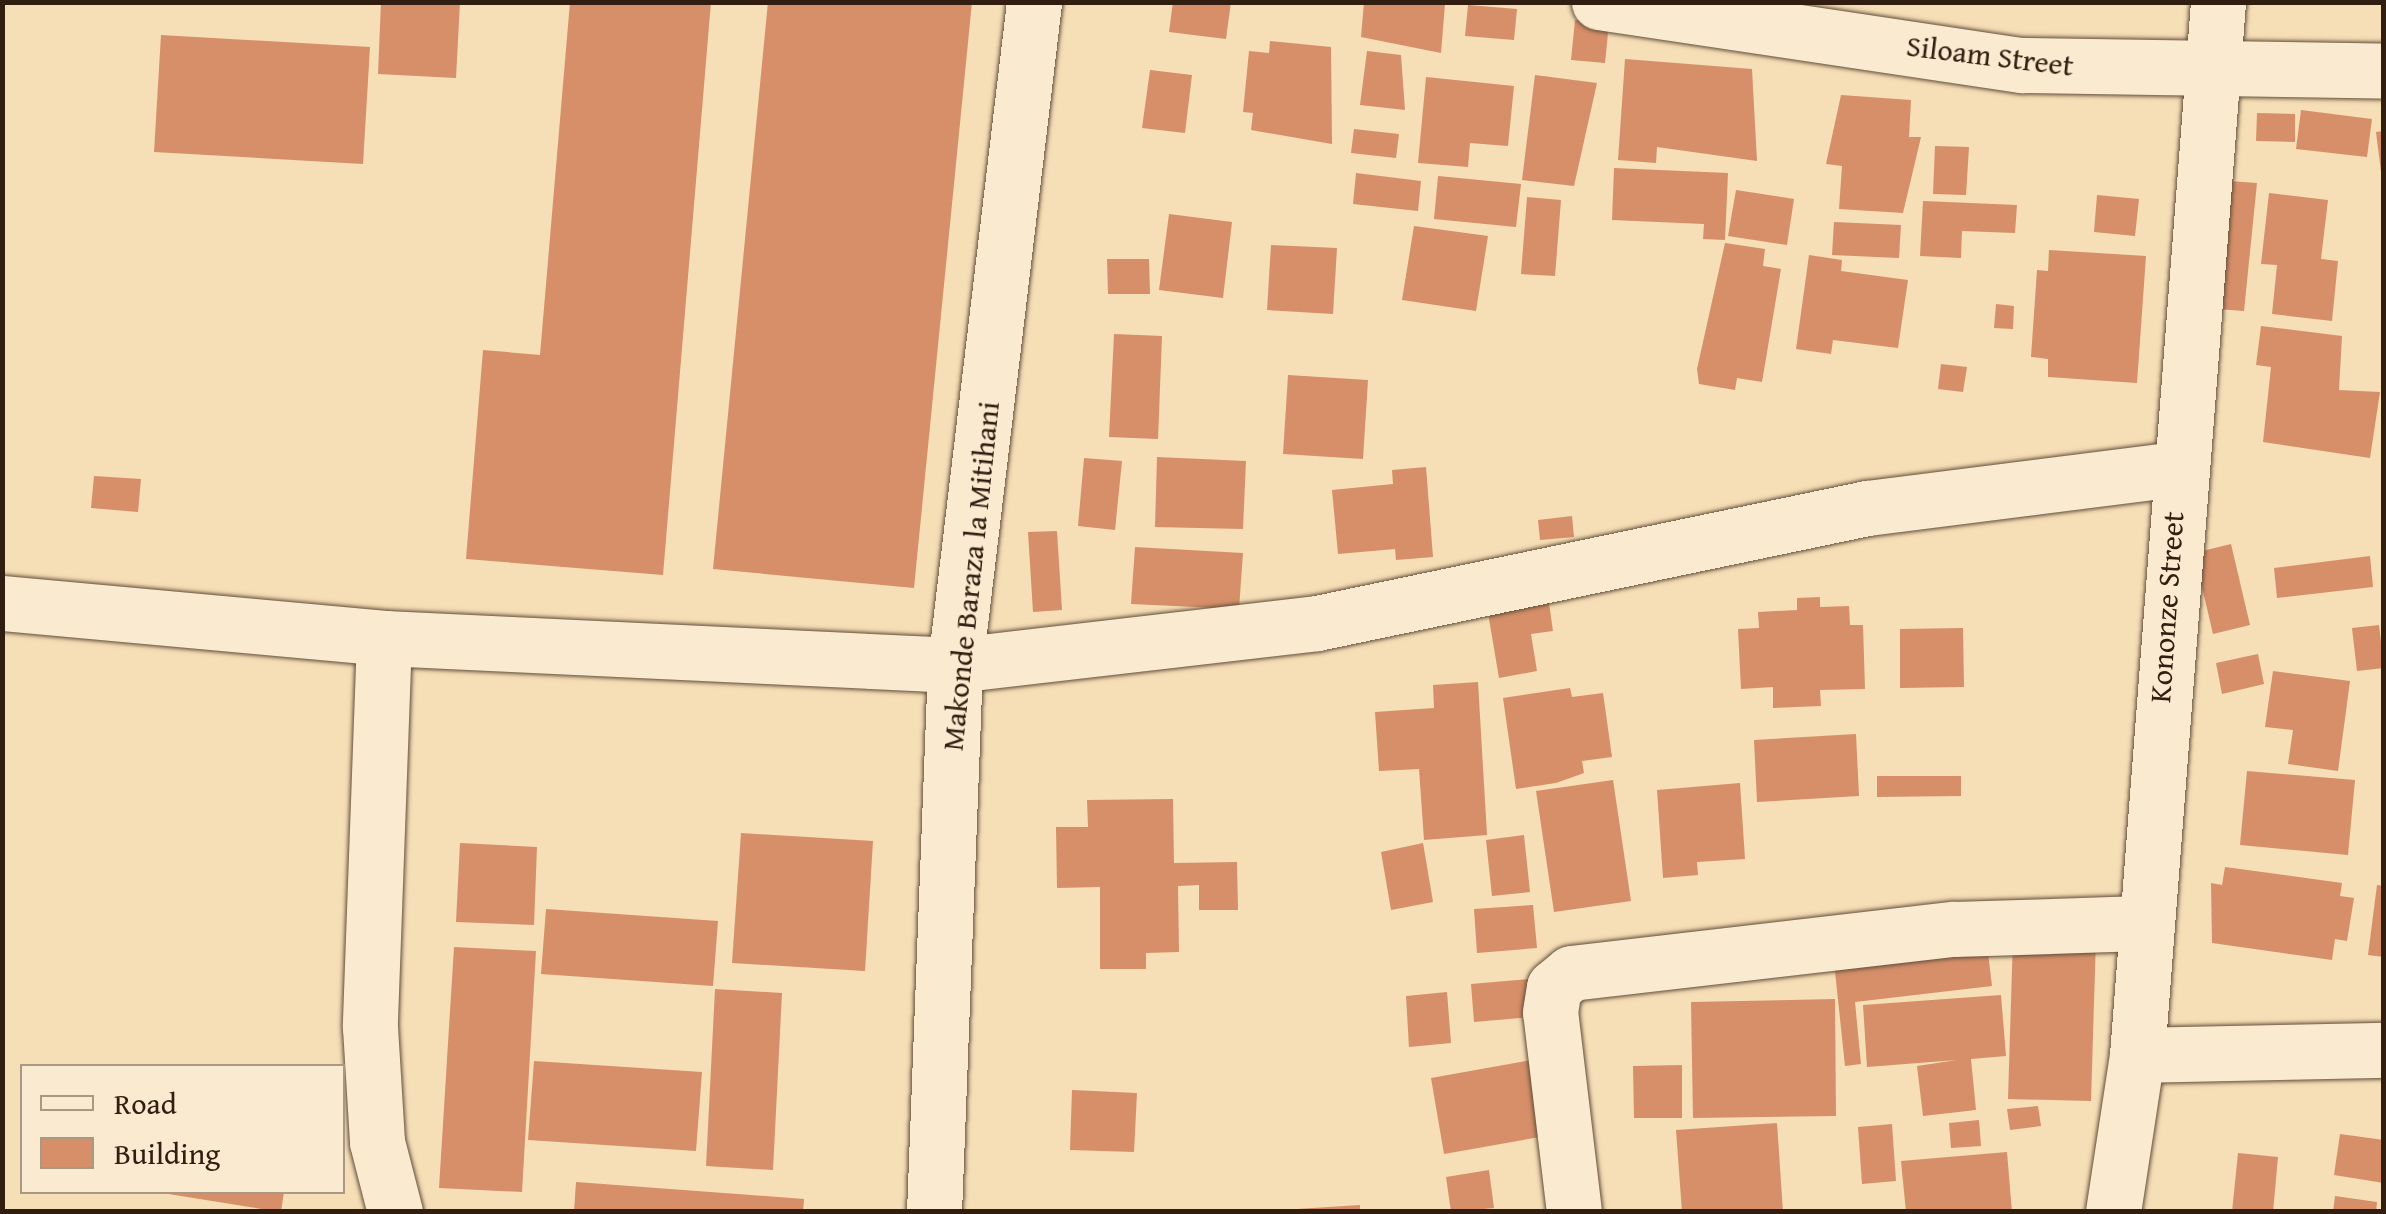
<!DOCTYPE html>
<style>
body{margin:0}
#map{position:relative;width:2386px;height:1214px;overflow:hidden;background:#f6deb6;font-family:"Gentium Book Plus",serif}
div>[style]{position:absolute}
.building>*{inset:0;background:#d68f69}
.roads{filter:drop-shadow(0 0 2px #624e3a) drop-shadow(0 0 2px #624e3a)}
.minor>*{height:55px;margin:-27.5px;padding:0 27.5px;transform-origin:27.5px;border-radius:27.5px;background:#f9ead0}
span{translate:-50% -50%;white-space:nowrap;text-align:center;line-height:1.15;-webkit-text-stroke:8px #f9ead0;paint-order:stroke}
.street-label{font-size:30px;color:#311e11}
.frame{position:absolute;inset:0;border:5px solid #311e11;pointer-events:none}
.legend{position:absolute;left:20px;top:1064px;width:325px;height:130px;box-sizing:border-box;background:#f9ead0;border:2px solid #a99884;margin:0;padding:12px 18px;list-style:none;font-size:30px;color:#311e11}
.legend li{display:flex;align-items:center;gap:20px;height:50px}
.legend b{width:50px;border:2px solid #a99884}
</style>
<div id="map">
<div class="building">
<div style="clip-path:polygon(381px 2px,460px 2px,456px 78px,378px 74px)"></div>
<div style="clip-path:polygon(570px 2px,711px 2px,663px 575px,466px 559px,483px 350px,540px 355px)"></div>
<div style="clip-path:polygon(768px 2px,972px 2px,914px 588px,713px 569px)"></div>
<div style="clip-path:polygon(1173px 2px,1231px 2px,1226px 39px,1169px 32px)"></div>
<div style="clip-path:polygon(1364px 2px,1445px 4px,1441px 53px,1361px 37px)"></div>
<div style="clip-path:polygon(1468px 5px,1517px 9px,1514px 40px,1465px 36px)"></div>
<div style="clip-path:polygon(1575px 20px,1609px 23px,1605px 63px,1571px 60px)"></div>
<div style="clip-path:polygon(161px 35px,370px 47px,363px 164px,154px 152px)"></div>
<div style="clip-path:polygon(1270px 41px,1331px 47px,1332px 144px,1251px 130px,1253px 113px,1243px 112px,1249px 51px,1269px 53px)"></div>
<div style="clip-path:polygon(1367px 51px,1401px 55px,1405px 110px,1360px 105px)"></div>
<div style="clip-path:polygon(1625px 59px,1752px 69px,1757px 161px,1657px 147px,1656px 163px,1618px 160px)"></div>
<div style="clip-path:polygon(1150px 70px,1192px 75px,1185px 133px,1142px 128px)"></div>
<div style="clip-path:polygon(1535px 75px,1597px 83px,1574px 186px,1522px 180px)"></div>
<div style="clip-path:polygon(1426px 77px,1514px 86px,1508px 146px,1470px 143px,1468px 167px,1418px 163px)"></div>
<div style="clip-path:polygon(1841px 95px,1911px 100px,1909px 137px,1921px 137px,1903px 213px,1839px 209px,1842px 166px,1826px 164px)"></div>
<div style="clip-path:polygon(2301px 110px,2372px 119px,2367px 157px,2296px 149px)"></div>
<div style="clip-path:polygon(2257px 113px,2295px 114px,2295px 142px,2256px 141px)"></div>
<div style="clip-path:polygon(1354px 129px,1399px 134px,1396px 158px,1351px 153px)"></div>
<div style="clip-path:polygon(2384px 131px,2384px 172px,2381px 172px,2376px 132px)"></div>
<div style="clip-path:polygon(1935px 146px,1969px 147px,1966px 195px,1933px 194px)"></div>
<div style="clip-path:polygon(1614px 168px,1728px 173px,1725px 240px,1703px 239px,1704px 224px,1612px 220px)"></div>
<div style="clip-path:polygon(1356px 173px,1421px 181px,1418px 211px,1353px 204px)"></div>
<div style="clip-path:polygon(1438px 176px,1521px 184px,1516px 227px,1434px 219px)"></div>
<div style="clip-path:polygon(2229px 181px,2257px 183px,2244px 311px,2217px 309px)"></div>
<div style="clip-path:polygon(1736px 190px,1794px 199px,1787px 245px,1728px 236px)"></div>
<div style="clip-path:polygon(2269px 193px,2328px 200px,2321px 259px,2338px 261px,2332px 321px,2272px 314px,2277px 265px,2261px 264px)"></div>
<div style="clip-path:polygon(2097px 195px,2139px 199px,2135px 236px,2094px 232px)"></div>
<div style="clip-path:polygon(1527px 197px,1561px 200px,1555px 276px,1521px 274px)"></div>
<div style="clip-path:polygon(1923px 201px,2017px 205px,2015px 233px,1962px 231px,1961px 258px,1920px 256px)"></div>
<div style="clip-path:polygon(1169px 214px,1232px 222px,1223px 298px,1159px 290px)"></div>
<div style="clip-path:polygon(1834px 222px,1901px 225px,1899px 258px,1832px 255px)"></div>
<div style="clip-path:polygon(1414px 226px,1488px 236px,1476px 311px,1402px 300px)"></div>
<div style="clip-path:polygon(1725px 243px,1765px 249px,1763px 266px,1781px 269px,1762px 382px,1737px 378px,1735px 390px,1699px 384px,1697px 369px)"></div>
<div style="clip-path:polygon(1271px 245px,1337px 248px,1333px 314px,1267px 310px)"></div>
<div style="clip-path:polygon(2049px 250px,2146px 256px,2137px 383px,2048px 377px,2048px 359px,2031px 357px,2037px 270px,2048px 271px)"></div>
<div style="clip-path:polygon(1809px 255px,1842px 260px,1841px 271px,1908px 280px,1898px 348px,1833px 340px,1831px 354px,1796px 349px)"></div>
<div style="clip-path:polygon(1107px 259px,1149px 259px,1150px 294px,1108px 294px)"></div>
<div style="clip-path:polygon(1996px 304px,2014px 306px,2013px 329px,1994px 328px)"></div>
<div style="clip-path:polygon(2261px 326px,2342px 336px,2339px 390px,2380px 392px,2370px 458px,2263px 442px,2271px 367px,2256px 365px)"></div>
<div style="clip-path:polygon(1114px 334px,1162px 336px,1158px 439px,1109px 437px)"></div>
<div style="clip-path:polygon(1941px 364px,1967px 367px,1963px 392px,1938px 389px)"></div>
<div style="clip-path:polygon(1288px 375px,1368px 380px,1363px 459px,1283px 454px)"></div>
<div style="clip-path:polygon(1157px 457px,1246px 461px,1243px 529px,1155px 527px)"></div>
<div style="clip-path:polygon(1084px 458px,1122px 461px,1115px 530px,1078px 526px)"></div>
<div style="clip-path:polygon(1426px 467px,1433px 557px,1396px 560px,1395px 549px,1338px 554px,1332px 490px,1393px 484px,1392px 470px)"></div>
<div style="clip-path:polygon(94px 476px,141px 479px,138px 512px,91px 508px)"></div>
<div style="clip-path:polygon(1572px 516px,1574px 537px,1540px 540px,1538px 520px)"></div>
<div style="clip-path:polygon(1057px 531px,1062px 610px,1033px 612px,1028px 532px)"></div>
<div style="clip-path:polygon(2231px 544px,2250px 625px,2213px 634px,2194px 553px)"></div>
<div style="clip-path:polygon(1135px 547px,1243px 553px,1239px 609px,1131px 604px)"></div>
<div style="clip-path:polygon(2370px 556px,2373px 587px,2277px 598px,2274px 568px)"></div>
<div style="clip-path:polygon(1548px 596px,1553px 631px,1531px 634px,1537px 671px,1499px 678px,1487px 607px)"></div>
<div style="clip-path:polygon(1820px 597px,1820px 607px,1849px 606px,1850px 625px,1863px 625px,1865px 689px,1820px 690px,1821px 706px,1773px 708px,1773px 687px,1741px 689px,1738px 629px,1759px 628px,1758px 612px,1797px 610px,1797px 598px)"></div>
<div style="clip-path:polygon(2379px 625px,2384px 668px,2357px 671px,2352px 628px)"></div>
<div style="clip-path:polygon(1963px 628px,1964px 687px,1900px 688px,1900px 629px)"></div>
<div style="clip-path:polygon(2258px 654px,2264px 684px,2222px 694px,2216px 663px)"></div>
<div style="clip-path:polygon(2273px 671px,2350px 681px,2338px 771px,2288px 764px,2293px 730px,2265px 727px)"></div>
<div style="clip-path:polygon(1478px 682px,1487px 835px,1424px 840px,1419px 769px,1379px 771px,1375px 712px,1434px 708px,1433px 685px)"></div>
<div style="clip-path:polygon(1570px 688px,1572px 697px,1603px 693px,1612px 757px,1582px 761px,1584px 773px,1556px 783px,1516px 789px,1503px 698px)"></div>
<div style="clip-path:polygon(1856px 734px,1859px 796px,1757px 802px,1754px 740px)"></div>
<div style="clip-path:polygon(2247px 771px,2355px 780px,2348px 855px,2240px 845px)"></div>
<div style="clip-path:polygon(1877px 776px,1961px 776px,1961px 796px,1877px 797px)"></div>
<div style="clip-path:polygon(1613px 780px,1631px 901px,1554px 912px,1536px 791px)"></div>
<div style="clip-path:polygon(1740px 783px,1745px 859px,1697px 862px,1698px 875px,1663px 878px,1657px 790px)"></div>
<div style="clip-path:polygon(1173px 799px,1174px 863px,1237px 862px,1238px 910px,1199px 910px,1199px 885px,1178px 886px,1179px 952px,1146px 953px,1146px 969px,1100px 969px,1100px 887px,1057px 888px,1056px 827px,1088px 827px,1087px 800px)"></div>
<div style="clip-path:polygon(741px 833px,873px 841px,865px 971px,732px 963px)"></div>
<div style="clip-path:polygon(1524px 835px,1530px 892px,1492px 896px,1486px 840px)"></div>
<div style="clip-path:polygon(460px 843px,537px 847px,534px 925px,456px 922px)"></div>
<div style="clip-path:polygon(1423px 843px,1433px 902px,1391px 910px,1381px 852px)"></div>
<div style="clip-path:polygon(2225px 867px,2342px 883px,2340px 896px,2354px 898px,2347px 941px,2335px 939px,2332px 960px,2212px 943px,2211px 883px,2222px 885px)"></div>
<div style="clip-path:polygon(2377px 885px,2384px 886px,2384px 957px,2368px 955px)"></div>
<div style="clip-path:polygon(1533px 905px,1537px 948px,1477px 953px,1474px 909px)"></div>
<div style="clip-path:polygon(546px 909px,718px 921px,713px 986px,541px 974px)"></div>
<div style="clip-path:polygon(2013px 936px,2096px 938px,2091px 1101px,2008px 1099px)"></div>
<div style="clip-path:polygon(1987px 944px,1992px 986px,1855px 1002px,1861px 1064px,1845px 1066px,1834px 962px)"></div>
<div style="clip-path:polygon(454px 947px,536px 951px,522px 1192px,439px 1188px)"></div>
<div style="clip-path:polygon(1529px 979px,1532px 1017px,1474px 1022px,1471px 984px)"></div>
<div style="clip-path:polygon(715px 989px,782px 993px,773px 1170px,706px 1166px)"></div>
<div style="clip-path:polygon(1447px 992px,1451px 1043px,1409px 1047px,1406px 996px)"></div>
<div style="clip-path:polygon(2001px 995px,2006px 1056px,1971px 1059px,1976px 1110px,1923px 1116px,1917px 1066px,1957px 1060px,1867px 1067px,1863px 1005px)"></div>
<div style="clip-path:polygon(1835px 999px,1836px 1116px,1693px 1118px,1691px 1002px)"></div>
<div style="clip-path:polygon(1532px 1060px,1545px 1136px,1444px 1154px,1431px 1078px)"></div>
<div style="clip-path:polygon(534px 1061px,702px 1072px,696px 1151px,528px 1140px)"></div>
<div style="clip-path:polygon(1682px 1065px,1682px 1118px,1634px 1118px,1633px 1066px)"></div>
<div style="clip-path:polygon(1072px 1090px,1137px 1093px,1134px 1152px,1070px 1150px)"></div>
<div style="clip-path:polygon(2038px 1106px,2041px 1126px,2010px 1130px,2007px 1109px)"></div>
<div style="clip-path:polygon(1979px 1120px,1981px 1146px,1951px 1148px,1949px 1123px)"></div>
<div style="clip-path:polygon(1777px 1123px,1783px 1212px,1682px 1212px,1676px 1130px)"></div>
<div style="clip-path:polygon(1892px 1124px,1896px 1181px,1862px 1184px,1858px 1127px)"></div>
<div style="clip-path:polygon(2340px 1134px,2384px 1140px,2384px 1183px,2334px 1175px)"></div>
<div style="clip-path:polygon(2007px 1152px,2012px 1212px,1906px 1212px,1901px 1161px)"></div>
<div style="clip-path:polygon(2238px 1153px,2278px 1157px,2273px 1212px,2232px 1212px)"></div>
<div style="clip-path:polygon(1489px 1170px,1494px 1208px,1451px 1212px,1446px 1177px)"></div>
<div style="clip-path:polygon(576px 1182px,804px 1199px,803px 1212px,574px 1212px)"></div>
<div style="clip-path:polygon(156px 1192px,284px 1192px,281px 1212px)"></div>
<div style="clip-path:polygon(2335px 1196px,2377px 1202px,2376px 1212px,2333px 1212px)"></div>
<div style="clip-path:polygon(1360px 1205px,1360px 1212px,1297px 1212px,1297px 1209px)"></div>
</div>
<div class="roads">
<div class="minor">
<div style="left:1599px;top:2px;width:428px;rotate:8.5deg"></div>
<div style="left:2022px;top:65px;width:362px;rotate:0.9deg"></div>
<div style="left:2px;top:603px;width:384px;rotate:5.2deg"></div>
<div style="left:384px;top:638px;width:572px;rotate:2.71deg"></div>
<div style="left:955px;top:665px;width:364px;rotate:-6.6deg"></div>
<div style="left:1317px;top:623px;width:562px;rotate:-11.81deg"></div>
<div style="left:1867px;top:508px;width:310px;rotate:-7.2deg"></div>
<div style="left:384px;top:638px;width:389px;rotate:92.1deg"></div>
<div style="left:370px;top:1027px;width:115px;rotate:86.5deg"></div>
<div style="left:377px;top:1142px;width:72px;rotate:75.6deg"></div>
<div style="left:2137px;top:1055px;width:247px;rotate:-1.2deg"></div>
<div style="left:934px;top:1212px;width:547px;rotate:-87.8deg"></div>
<div style="left:955px;top:665px;width:668px;rotate:-83.2deg"></div>
<div style="left:1574px;top:1212px;width:201px;rotate:-96.8deg"></div>
<div style="left:1550px;top:1012px;width:25px;rotate:-81deg"></div>
<div style="left:1554px;top:987px;width:22px;rotate:-39deg"></div>
<div style="left:1571px;top:973px;width:386px;rotate:-6.6deg"></div>
<div style="left:1954px;top:929px;width:188px;rotate:-1.8deg"></div>
<div style="left:2113px;top:1212px;width:159px;rotate:-81.3deg"></div>
<div style="left:2137px;top:1055px;width:1056px;rotate:-85.6deg"></div>
</div>
</div>
<div class="street-label">
<span style="left:1990px;top:55px;rotate:7deg">Siloam Street</span>
<span style="left:970px;top:576px;rotate:-84deg">Makonde Baraza la Mitihani</span>
<span style="left:2166px;top:607px;rotate:-86deg">Kononze Street</span>
</div>
<div class="frame"></div>
<ul class="legend">
<li><b style="height:12px;background:#f9ead0"></b>Road</li>
<li><b style="height:28px;background:#d68f69"></b>Building</li>
</ul>
</div>
